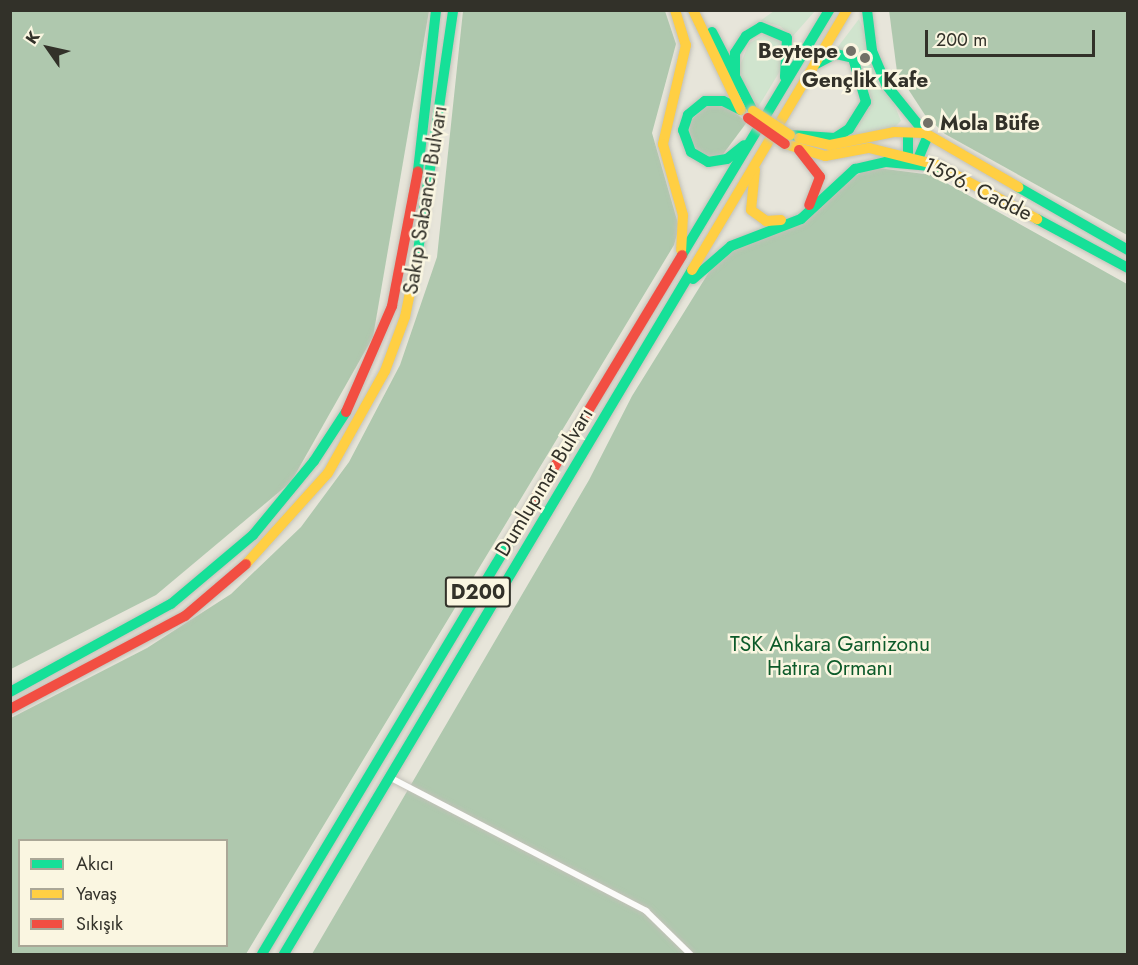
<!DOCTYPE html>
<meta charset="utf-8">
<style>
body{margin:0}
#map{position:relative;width:1138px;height:965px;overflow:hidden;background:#e7e5da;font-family:Jost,sans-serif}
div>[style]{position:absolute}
.green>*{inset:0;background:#d0e4ce}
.forest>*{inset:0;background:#afc8ae}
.roads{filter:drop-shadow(0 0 2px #c2c1b8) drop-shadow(0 0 2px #c2c1b8)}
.street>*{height:6px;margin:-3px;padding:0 3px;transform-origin:3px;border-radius:3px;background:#fbfbf9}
.fast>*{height:10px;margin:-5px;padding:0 5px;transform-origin:5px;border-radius:5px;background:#16e098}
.slow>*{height:10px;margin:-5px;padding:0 5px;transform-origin:5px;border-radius:5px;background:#ffcf43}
.jam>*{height:10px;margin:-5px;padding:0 5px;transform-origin:5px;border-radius:5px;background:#f24e42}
.bridges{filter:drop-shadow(0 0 2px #c2c1b8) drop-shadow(0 0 2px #c2c1b8)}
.slow-bridge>*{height:10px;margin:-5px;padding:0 5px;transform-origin:5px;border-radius:5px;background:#ffcf43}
.jam-bridge>*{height:10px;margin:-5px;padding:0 5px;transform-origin:5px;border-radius:5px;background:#f24e42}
.dots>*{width:16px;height:16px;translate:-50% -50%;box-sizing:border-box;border:3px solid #faf6e1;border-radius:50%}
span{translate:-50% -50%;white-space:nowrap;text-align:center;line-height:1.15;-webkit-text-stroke:5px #faf6e1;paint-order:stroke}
.shield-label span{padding:2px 4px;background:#faf6e1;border:2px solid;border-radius:4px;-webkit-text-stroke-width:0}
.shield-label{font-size:20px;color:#323129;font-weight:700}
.poi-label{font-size:21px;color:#323129;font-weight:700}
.right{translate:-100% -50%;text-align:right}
.left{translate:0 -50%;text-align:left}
.street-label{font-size:21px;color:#323129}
.park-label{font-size:21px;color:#0c5a29}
.frame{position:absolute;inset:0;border:12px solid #323129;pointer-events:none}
.legend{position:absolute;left:18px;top:839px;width:210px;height:108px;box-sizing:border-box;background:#faf6e1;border:2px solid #aaa797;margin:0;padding:8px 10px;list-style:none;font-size:18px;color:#323129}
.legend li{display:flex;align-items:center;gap:12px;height:30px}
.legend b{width:30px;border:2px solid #aaa797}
.north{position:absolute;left:18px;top:18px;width:60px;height:60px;-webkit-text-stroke:4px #faf6e1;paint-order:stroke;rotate:304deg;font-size:16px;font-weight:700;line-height:24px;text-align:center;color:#323129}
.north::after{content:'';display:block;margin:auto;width:21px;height:27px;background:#323129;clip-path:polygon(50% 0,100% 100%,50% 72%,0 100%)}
.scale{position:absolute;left:925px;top:30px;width:170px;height:27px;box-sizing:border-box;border:3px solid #323129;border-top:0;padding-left:8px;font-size:18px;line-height:21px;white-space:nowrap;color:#323129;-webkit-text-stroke:4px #faf6e1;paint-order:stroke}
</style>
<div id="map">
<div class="green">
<div style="clip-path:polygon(774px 11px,815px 11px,792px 37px,780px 26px,760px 21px)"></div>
<div style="clip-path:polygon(859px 19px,901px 121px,893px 129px,845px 136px,869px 97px,868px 85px,857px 60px,834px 52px)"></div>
<div style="clip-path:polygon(766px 34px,783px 42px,786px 61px,757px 109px,743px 92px,739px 68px,749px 43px)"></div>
</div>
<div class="forest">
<div style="clip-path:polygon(889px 10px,1127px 11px,1127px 235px,945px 134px,925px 115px,897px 72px)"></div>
<div style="clip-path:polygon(11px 11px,429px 11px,373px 337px,291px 482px,156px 595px,11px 669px)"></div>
<div style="clip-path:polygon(evenodd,463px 11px,665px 11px,676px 44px,652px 133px,679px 227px,674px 245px,246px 954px,11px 954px,11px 718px,147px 648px,231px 594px,301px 527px,349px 462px,400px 365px,437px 257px,463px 11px,20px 840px,226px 840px,226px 946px,20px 946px,20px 840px)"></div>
<div style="clip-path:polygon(707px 105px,726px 106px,747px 122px,721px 157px,704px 157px,688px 140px,690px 121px)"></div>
<div style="clip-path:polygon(870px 167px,932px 175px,1127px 284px,1127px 954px,312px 954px,589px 480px,632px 396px,709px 272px,729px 248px,807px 218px,834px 189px)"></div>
</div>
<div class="roads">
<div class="street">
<div style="left:391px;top:778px;width:288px;rotate:27.5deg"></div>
<div style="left:646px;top:911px;width:62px;rotate:44.3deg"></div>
</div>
<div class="fast">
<div style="left:867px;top:10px;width:41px;rotate:83deg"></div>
<div style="left:872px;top:51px;width:38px;rotate:67deg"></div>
<div style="left:887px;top:86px;width:60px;rotate:51deg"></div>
<div style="left:712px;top:32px;width:89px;rotate:62.6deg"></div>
<div style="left:735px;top:85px;width:32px;rotate:-90deg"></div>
<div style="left:735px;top:53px;width:20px;rotate:-57deg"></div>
<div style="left:746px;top:36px;width:17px;rotate:-31deg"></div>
<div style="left:761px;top:27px;width:28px;rotate:23deg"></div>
<div style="left:787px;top:38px;width:39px;rotate:93deg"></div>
<div style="left:741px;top:110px;width:20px;rotate:-153deg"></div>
<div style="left:723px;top:101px;width:18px;rotate:180deg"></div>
<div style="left:705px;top:101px;width:22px;rotate:141deg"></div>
<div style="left:688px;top:115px;width:16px;rotate:108deg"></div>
<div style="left:683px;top:130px;width:23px;rotate:70deg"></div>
<div style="left:691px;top:152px;width:20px;rotate:30deg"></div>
<div style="left:708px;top:162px;width:19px;rotate:-9deg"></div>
<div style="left:727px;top:159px;width:22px;rotate:-39deg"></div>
<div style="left:908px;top:133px;width:23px;rotate:90deg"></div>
<div style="left:790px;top:135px;width:45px;rotate:3.8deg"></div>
<div style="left:835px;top:138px;width:17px;rotate:-33deg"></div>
<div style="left:849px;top:129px;width:32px;rotate:-58deg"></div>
<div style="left:866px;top:102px;width:46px;rotate:-106.5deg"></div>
<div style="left:853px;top:58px;width:18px;rotate:-167deg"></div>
<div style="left:835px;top:54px;width:21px;rotate:152deg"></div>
<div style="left:918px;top:159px;width:26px;rotate:-67deg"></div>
<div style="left:418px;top:171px;width:162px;rotate:-83.6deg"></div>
<div style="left:1018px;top:187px;width:127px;rotate:29.8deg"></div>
<div style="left:1037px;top:219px;width:103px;rotate:28.3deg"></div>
<div style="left:682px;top:255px;width:286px;rotate:-59deg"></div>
<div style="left:417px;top:258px;width:251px;rotate:-81.7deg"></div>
<div style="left:693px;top:279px;width:50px;rotate:-41deg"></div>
<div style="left:731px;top:246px;width:75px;rotate:-21.1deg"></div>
<div style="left:801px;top:219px;width:74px;rotate:-42.8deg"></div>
<div style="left:855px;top:169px;width:32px;rotate:-13deg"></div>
<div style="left:886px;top:162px;width:55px;rotate:5.2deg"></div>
<div style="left:10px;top:692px;width:183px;rotate:-28.7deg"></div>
<div style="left:171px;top:604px;width:107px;rotate:-40.1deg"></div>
<div style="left:253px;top:535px;width:96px;rotate:-50.5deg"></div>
<div style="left:314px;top:461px;width:59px;rotate:-56.9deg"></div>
<div style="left:262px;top:954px;width:501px;rotate:-59.04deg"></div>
<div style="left:284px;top:954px;width:796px;rotate:-59.18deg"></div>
</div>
<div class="slow">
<div style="left:675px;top:10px;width:37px;rotate:73deg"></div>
<div style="left:686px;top:45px;width:102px;rotate:103.1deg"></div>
<div style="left:663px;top:144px;width:74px;rotate:74.3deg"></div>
<div style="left:683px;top:215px;width:35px;rotate:93deg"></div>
<div style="left:693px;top:10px;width:111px;rotate:64.4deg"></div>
<div style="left:799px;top:138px;width:32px;rotate:13deg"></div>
<div style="left:830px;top:145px;width:65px;rotate:-11.5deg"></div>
<div style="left:894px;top:132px;width:31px;rotate:2deg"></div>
<div style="left:925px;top:133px;width:108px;rotate:30.1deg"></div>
<div style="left:785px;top:144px;width:42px;rotate:16.7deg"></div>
<div style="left:825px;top:156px;width:45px;rotate:-10.3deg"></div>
<div style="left:869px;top:148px;width:70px;rotate:14deg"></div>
<div style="left:937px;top:165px;width:114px;rotate:28.4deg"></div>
<div style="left:755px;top:170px;width:40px;rotate:95.7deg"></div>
<div style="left:751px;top:210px;width:19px;rotate:36deg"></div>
<div style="left:766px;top:221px;width:15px;rotate:-4deg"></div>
<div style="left:692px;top:270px;width:303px;rotate:-59.2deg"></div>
<div style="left:246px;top:564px;width:122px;rotate:-48deg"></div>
<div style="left:328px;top:473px;width:117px;rotate:-60.8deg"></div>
<div style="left:385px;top:371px;width:58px;rotate:-69.7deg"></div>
<div style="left:405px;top:317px;width:60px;rotate:-78.5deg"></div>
</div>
<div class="jam">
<div style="left:799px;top:150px;width:34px;rotate:52deg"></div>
<div style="left:820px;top:177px;width:30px;rotate:111deg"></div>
<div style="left:346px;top:412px;width:116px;rotate:-66.5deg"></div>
<div style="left:392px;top:306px;width:137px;rotate:-79.1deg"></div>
<div style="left:520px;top:524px;width:314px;rotate:-58.9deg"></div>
<div style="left:10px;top:709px;width:198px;rotate:-28deg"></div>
<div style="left:185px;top:616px;width:80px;rotate:-40.4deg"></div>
</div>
</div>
<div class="bridges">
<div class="slow-bridge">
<div style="left:753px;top:111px;width:44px;rotate:33deg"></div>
</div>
<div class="jam-bridge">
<div style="left:748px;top:118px;width:45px;rotate:35.1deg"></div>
</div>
</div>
<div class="dots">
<div style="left:851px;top:51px;background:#717067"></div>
<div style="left:865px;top:58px;background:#717067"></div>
<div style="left:928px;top:123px;background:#717067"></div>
</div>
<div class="shield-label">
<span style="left:478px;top:592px">D200</span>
</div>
<div class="poi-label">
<span class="right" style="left:838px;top:51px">Beytepe</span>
<span style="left:865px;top:80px">Gençlik Kafe</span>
<span class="left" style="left:940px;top:123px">Mola Büfe</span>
</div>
<div class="street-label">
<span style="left:978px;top:189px;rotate:26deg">1596. Cadde</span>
<span style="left:425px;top:200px;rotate:-81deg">Sakıp Sabancı Bulvarı</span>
<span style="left:544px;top:482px;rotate:-59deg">Dumlupınar Bulvarı</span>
</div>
<div class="park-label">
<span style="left:830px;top:656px">TSK Ankara Garnizonu<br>Hatıra Ormanı</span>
</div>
<div class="frame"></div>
<ul class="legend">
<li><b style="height:8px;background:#16e098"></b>Akıcı</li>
<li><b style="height:8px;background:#ffcf43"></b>Yavaş</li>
<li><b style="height:8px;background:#f24e42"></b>Sıkışık</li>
</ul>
<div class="north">K</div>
<div class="scale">200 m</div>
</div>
